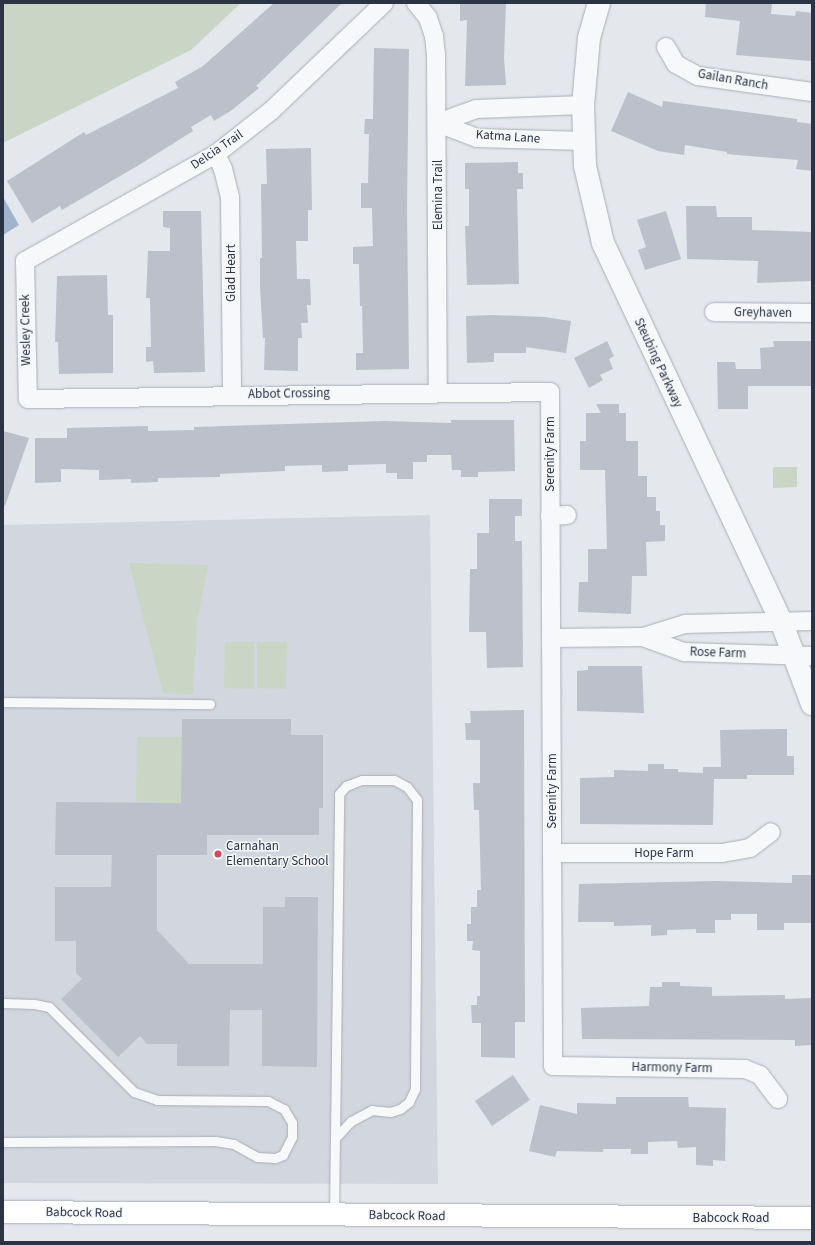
<!DOCTYPE html>
<style>
body{margin:0}
#map{position:relative;width:815px;height:1245px;overflow:hidden;background:#e4e7ec;font-family:"Source Sans 3",sans-serif}
div>[style]{position:absolute}
.built>*{inset:0;background:#d2d6de}
.green>*{inset:0;background:#c9d6c5}
.water>*{inset:0;background:#9fb4cc}
.building>*{inset:0;background:#bbc0ca}
.roads{filter:drop-shadow(0 0 1px #a9aeb7) drop-shadow(0 0 1px #a9aeb7)}
.service>*{height:9px;margin:-4.5px;padding:0 4.5px;transform-origin:4.5px;border-radius:4.5px;background:#f7f8fa}
.minor>*{height:18px;margin:-9px;padding:0 9px;transform-origin:9px;border-radius:9px;background:#f7f8fa}
.tertiary>*{height:22px;margin:-11px;padding:0 11px;transform-origin:11px;border-radius:11px;background:#f7f8fa}
.secondary>*{height:22px;margin:-11px;padding:0 11px;transform-origin:11px;border-radius:11px;background:#fff}
.dots>*{width:11px;height:11px;translate:-50% -50%;box-sizing:border-box;border:2px solid #f4f6f9;border-radius:50%}
span{translate:-50% -50%;white-space:nowrap;text-align:center;line-height:1.15;-webkit-text-stroke:3px #f4f6f9;paint-order:stroke}
.street-label{font-size:13px;color:#2b3445}
.poi-label{font-size:13px;color:#2b3445}
.left{translate:0 -50%;text-align:left}
.frame{position:absolute;inset:0;border:4px solid #2b3445;pointer-events:none}
</style>
<div id="map">
<div class="built">
<div style="clip-path:polygon(430px 515px,438px 1184px,3px 1183px,3px 525px)"></div>
</div>
<div class="green">
<div style="clip-path:polygon(3px 3px,241px 3px,191px 50px,3px 143px)"></div>
<div style="clip-path:polygon(773px 467px,797px 467px,797px 487px,773px 488px)"></div>
<div style="clip-path:polygon(129px 563px,208px 565px,197px 621px,193px 694px,163px 693px)"></div>
<div style="clip-path:polygon(225px 642px,254px 642px,254px 689px,224px 688px)"></div>
<div style="clip-path:polygon(257px 642px,287px 642px,286px 689px,257px 688px)"></div>
<div style="clip-path:polygon(137px 737px,182px 737px,181px 803px,136px 802px)"></div>
</div>
<div class="water">
<div style="clip-path:polygon(3px 197px,19px 225px,3px 235px)"></div>
</div>
<div class="building">
<div style="clip-path:polygon(274px 3px,342px 3px,256px 86px,259px 88px,232px 110px,214px 121px,211px 115px,191px 127px,193px 131px,139px 165px,62px 210px,60px 206px,32px 223px,7px 181px,84px 132px,86px 135px,178px 88px,175px 82px,203px 66px)"></div>
<div style="clip-path:polygon(460px 3px,506px 3px,504px 58px,506px 85px,465px 86px,467px 20px,460px 21px)"></div>
<div style="clip-path:polygon(706px 3px,772px 3px,771px 14px,795px 16px,796px 11px,812px 13px,812px 61px,736px 55px,740px 21px,705px 17px)"></div>
<div style="clip-path:polygon(374px 48px,409px 49px,407px 209px,409px 369px,356px 370px,356px 353px,363px 353px,362px 306px,360px 306px,359px 264px,353px 264px,353px 247px,373px 246px,372px 208px,361px 208px,361px 183px,368px 183px,369px 134px,364px 134px,365px 119px,373px 119px)"></div>
<div style="clip-path:polygon(628px 92px,662px 107px,663px 101px,797px 119px,797px 122px,812px 124px,812px 171px,796px 169px,798px 160px,727px 154px,727px 152px,685px 145px,684px 155px,658px 151px,611px 131px)"></div>
<div style="clip-path:polygon(311px 148px,312px 210px,308px 210px,308px 241px,296px 241px,297px 279px,310px 279px,311px 305px,307px 305px,308px 323px,301px 323px,302px 338px,298px 338px,298px 371px,264px 370px,265px 338px,263px 338px,260px 287px,260px 258px,262px 258px,261px 184px,267px 184px,266px 149px)"></div>
<div style="clip-path:polygon(518px 162px,518px 173px,523px 173px,523px 189px,517px 189px,519px 284px,467px 285px,465px 226px,469px 226px,469px 189px,465px 189px,465px 163px)"></div>
<div style="clip-path:polygon(686px 206px,716px 206px,717px 217px,752px 217px,752px 230px,812px 232px,812px 281px,757px 283px,758px 261px,687px 259px)"></div>
<div style="clip-path:polygon(163px 211px,201px 211px,205px 372px,154px 373px,153px 361px,146px 362px,146px 347px,151px 347px,150px 298px,146px 298px,148px 251px,170px 251px,170px 228px,163px 227px)"></div>
<div style="clip-path:polygon(666px 211px,681px 259px,645px 270px,638px 250px,646px 247px,637px 220px)"></div>
<div style="clip-path:polygon(107px 275px,108px 315px,113px 315px,113px 373px,59px 374px,58px 342px,55px 342px,57px 276px)"></div>
<div style="clip-path:polygon(493px 315px,544px 317px,571px 321px,566px 353px,526px 347px,526px 353px,494px 353px,494px 362px,467px 363px,466px 316px)"></div>
<div style="clip-path:polygon(607px 341px,614px 356px,609px 359px,613px 369px,600px 375px,603px 380px,589px 388px,574px 358px)"></div>
<div style="clip-path:polygon(773px 341px,812px 341px,812px 386px,748px 386px,748px 409px,718px 409px,717px 362px,735px 362px,736px 369px,761px 369px,760px 348px,774px 347px)"></div>
<div style="clip-path:polygon(596px 404px,619px 404px,619px 413px,626px 413px,626px 441px,638px 441px,638px 476px,647px 476px,647px 497px,656px 497px,656px 511px,660px 511px,660px 525px,665px 525px,665px 541px,646px 542px,647px 576px,632px 576px,631px 614px,578px 612px,579px 582px,588px 582px,588px 549px,607px 549px,605px 470px,580px 470px,580px 441px,586px 441px,586px 413px,601px 413px)"></div>
<div style="clip-path:polygon(451px 420px,514px 420px,515px 471px,478px 472px,478px 477px,461px 477px,461px 470px,452px 470px,451px 455px,427px 455px,427px 462px,413px 462px,413px 479px,397px 479px,397px 473px,386px 473px,386px 464px,348px 465px,348px 471px,322px 472px,322px 465px,285px 466px,285px 471px,220px 474px,220px 477px,158px 478px,158px 482px,131px 483px,131px 479px,99px 480px,99px 470px,61px 469px,61px 482px,35px 483px,35px 438px,67px 438px,67px 428px,148px 426px,148px 431px,194px 430px,194px 427px,385px 421px,451px 423px)"></div>
<div style="clip-path:polygon(3px 431px,29px 438px,5px 506px,3px 505px)"></div>
<div style="clip-path:polygon(489px 499px,522px 499px,522px 516px,515px 516px,515px 541px,522px 541px,523px 667px,487px 668px,486px 632px,469px 632px,470px 569px,477px 569px,477px 533px,489px 533px)"></div>
<div style="clip-path:polygon(588px 666px,642px 666px,644px 713px,577px 711px,577px 671px,588px 670px)"></div>
<div style="clip-path:polygon(524px 710px,525px 1022px,515px 1022px,515px 1058px,481px 1057px,481px 1023px,472px 1023px,471px 1005px,477px 1005px,477px 996px,480px 996px,480px 951px,472px 950px,473px 941px,467px 941px,467px 924px,471px 924px,471px 907px,477px 907px,477px 890px,481px 890px,479px 810px,474px 810px,473px 783px,480px 783px,480px 740px,466px 740px,465px 723px,471px 723px,470px 711px)"></div>
<div style="clip-path:polygon(182px 719px,291px 719px,291px 735px,323px 735px,323px 808px,319px 808px,319px 835px,207px 835px,207px 855px,157px 855px,157px 930px,189px 964px,263px 964px,263px 907px,285px 907px,285px 897px,318px 897px,317px 1067px,262px 1066px,262px 1010px,230px 1010px,229px 1066px,177px 1066px,177px 1044px,147px 1044px,140px 1036px,118px 1057px,61px 999px,82px 979px,76px 973px,76px 941px,55px 941px,55px 887px,111px 887px,112px 855px,55px 855px,56px 802px,181px 803px)"></div>
<div style="clip-path:polygon(787px 729px,787px 756px,794px 756px,794px 775px,747px 775px,747px 779px,714px 779px,713px 825px,580px 824px,580px 778px,614px 777px,614px 770px,648px 771px,648px 764px,664px 764px,664px 769px,678px 769px,678px 772px,703px 773px,703px 767px,721px 767px,720px 730px)"></div>
<div style="clip-path:polygon(792px 875px,812px 875px,812px 923px,784px 923px,784px 930px,757px 930px,757px 914px,731px 914px,731px 920px,715px 920px,715px 933px,696px 933px,696px 929px,667px 930px,667px 935px,651px 936px,651px 925px,614px 926px,614px 922px,578px 922px,579px 884px,715px 881px,792px 883px)"></div>
<div style="clip-path:polygon(662px 982px,680px 982px,680px 986px,712px 987px,712px 996px,785px 995px,785px 999px,812px 998px,812px 1045px,795px 1046px,795px 1040px,582px 1039px,581px 1008px,649px 1006px,650px 987px,662px 987px)"></div>
<div style="clip-path:polygon(513px 1075px,530px 1100px,492px 1126px,475px 1101px)"></div>
<div style="clip-path:polygon(616px 1097px,688px 1097px,689px 1107px,726px 1108px,725px 1161px,713px 1160px,713px 1166px,696px 1165px,696px 1147px,678px 1148px,677px 1141px,648px 1142px,648px 1154px,631px 1154px,631px 1149px,603px 1149px,603px 1152px,557px 1151px,555px 1157px,529px 1151px,540px 1105px,577px 1114px,577px 1103px,616px 1104px)"></div>
</div>
<div class="roads">
<div class="service">
<div style="left:3px;top:702px;width:207px;rotate:0.6deg"></div>
<div style="left:3px;top:1003px;width:31px;rotate:2deg"></div>
<div style="left:34px;top:1004px;width:15px;rotate:11deg"></div>
<div style="left:49px;top:1007px;width:120px;rotate:45deg"></div>
<div style="left:134px;top:1092px;width:24px;rotate:19deg"></div>
<div style="left:157px;top:1100px;width:111px;rotate:0.5deg"></div>
<div style="left:268px;top:1101px;width:18px;rotate:27deg"></div>
<div style="left:284px;top:1109px;width:16px;rotate:60deg"></div>
<div style="left:292px;top:1123px;width:14px;rotate:90deg"></div>
<div style="left:292px;top:1137px;width:20px;rotate:117deg"></div>
<div style="left:283px;top:1155px;width:9px;rotate:159deg"></div>
<div style="left:275px;top:1158px;width:18px;rotate:-177deg"></div>
<div style="left:257px;top:1157px;width:26px;rotate:-151deg"></div>
<div style="left:234px;top:1144px;width:18px;rotate:-171deg"></div>
<div style="left:216px;top:1141px;width:213px;rotate:179.7deg"></div>
<div style="left:334px;top:1215px;width:77px;rotate:-89.3deg"></div>
<div style="left:335px;top:1138px;width:344px;rotate:-89.3deg"></div>
<div style="left:339px;top:794px;width:11px;rotate:-49deg"></div>
<div style="left:346px;top:786px;width:17px;rotate:-21deg"></div>
<div style="left:362px;top:780px;width:32px"></div>
<div style="left:394px;top:780px;width:15px;rotate:28deg"></div>
<div style="left:407px;top:787px;width:16px;rotate:52deg"></div>
<div style="left:417px;top:800px;width:289px;rotate:90.4deg"></div>
<div style="left:415px;top:1089px;width:14px;rotate:115deg"></div>
<div style="left:409px;top:1102px;width:11px;rotate:142deg"></div>
<div style="left:400px;top:1109px;width:10px;rotate:163deg"></div>
<div style="left:390px;top:1112px;width:18px;rotate:-174deg"></div>
<div style="left:372px;top:1110px;width:24px;rotate:152deg"></div>
<div style="left:351px;top:1121px;width:23px;rotate:133deg"></div>
</div>
<div class="minor">
<div style="left:384px;top:3px;width:156px;rotate:136.3deg"></div>
<div style="left:271px;top:111px;width:70px;rotate:142deg"></div>
<div style="left:216px;top:154px;width:219px;rotate:150.7deg"></div>
<div style="left:25px;top:261px;width:138px;rotate:88.8deg"></div>
<div style="left:28px;top:399px;width:522px;rotate:-0.77deg"></div>
<div style="left:550px;top:392px;width:674px;rotate:89.74deg"></div>
<div style="left:553px;top:1066px;width:192px;rotate:0.9deg"></div>
<div style="left:745px;top:1069px;width:16px;rotate:22deg"></div>
<div style="left:760px;top:1075px;width:30px;rotate:53deg"></div>
<div style="left:416px;top:3px;width:19px;rotate:51deg"></div>
<div style="left:428px;top:18px;width:19px;rotate:72deg"></div>
<div style="left:434px;top:36px;width:18px;rotate:84deg"></div>
<div style="left:436px;top:54px;width:339px;rotate:89.7deg"></div>
<div style="left:666px;top:47px;width:20px;rotate:60deg"></div>
<div style="left:676px;top:64px;width:25px;rotate:29deg"></div>
<div style="left:698px;top:76px;width:115px;rotate:8deg"></div>
<div style="left:438px;top:123px;width:42px;rotate:21deg"></div>
<div style="left:477px;top:138px;width:107px;rotate:1.6deg"></div>
<div style="left:438px;top:123px;width:40px;rotate:-20.2deg"></div>
<div style="left:476px;top:109px;width:107px;rotate:-2.1deg"></div>
<div style="left:216px;top:154px;width:17px;rotate:65deg"></div>
<div style="left:223px;top:169px;width:29px;rotate:76deg"></div>
<div style="left:230px;top:197px;width:198px;rotate:89.4deg"></div>
<div style="left:714px;top:312px;width:98px;rotate:0.6deg"></div>
<div style="left:550px;top:516px;width:17px;rotate:-3deg"></div>
<div style="left:643px;top:637px;width:44px;rotate:20.1deg"></div>
<div style="left:684px;top:652px;width:128px;rotate:1.8deg"></div>
<div style="left:551px;top:638px;width:92px;rotate:-0.6deg"></div>
<div style="left:643px;top:637px;width:44px;rotate:-17.2deg"></div>
<div style="left:685px;top:624px;width:127px;rotate:-1.4deg"></div>
<div style="left:552px;top:853px;width:170px"></div>
<div style="left:722px;top:853px;width:28px;rotate:-10deg"></div>
<div style="left:750px;top:848px;width:26px;rotate:-37deg"></div>
</div>
<div class="tertiary">
<div style="left:599px;top:3px;width:36px;rotate:106deg"></div>
<div style="left:589px;top:38px;width:67px;rotate:95.1deg"></div>
<div style="left:583px;top:105px;width:61px;rotate:88.1deg"></div>
<div style="left:585px;top:166px;width:79px;rotate:76.8deg"></div>
<div style="left:603px;top:243px;width:418px;rotate:64.8deg"></div>
<div style="left:781px;top:621px;width:89px;rotate:69.5deg"></div>
</div>
<div class="secondary">
<div style="left:3px;top:1212px;width:809px;rotate:0.42deg"></div>
</div>
</div>
<div class="dots">
<div style="left:218px;top:854px;background:#d1495b"></div>
</div>
<div class="street-label">
<span style="left:733px;top:80px;rotate:10deg">Gailan Ranch</span>
<span style="left:508px;top:137px;rotate:4deg">Katma Lane</span>
<span style="left:217px;top:150px;rotate:-34deg">Delcia Trail</span>
<span style="left:438px;top:195px;rotate:-90deg">Elemina Trail</span>
<span style="left:231px;top:273px;rotate:-90deg">Glad Heart</span>
<span style="left:763px;top:313px;rotate:1deg">Greyhaven</span>
<span style="left:26px;top:330px;rotate:-91deg">Wesley Creek</span>
<span style="left:658px;top:363px;rotate:65deg">Steubing Parkway</span>
<span style="left:289px;top:394px;rotate:-1deg">Abbot Crossing</span>
<span style="left:550px;top:454px;rotate:-90deg">Serenity Farm</span>
<span style="left:718px;top:653px;rotate:2deg">Rose Farm</span>
<span style="left:552px;top:791px;rotate:-90deg">Serenity Farm</span>
<span style="left:664px;top:853px">Hope Farm</span>
<span style="left:672px;top:1068px;rotate:1deg">Harmony Farm</span>
<span style="left:84px;top:1213px;rotate:1deg">Babcock Road</span>
<span style="left:407px;top:1216px;rotate:1deg">Babcock Road</span>
<span style="left:731px;top:1218px">Babcock Road</span>
</div>
<div class="poi-label">
<span class="left" style="left:226px;top:854px">Carnahan<br>Elementary School</span>
</div>
<div class="frame"></div>
</div>
